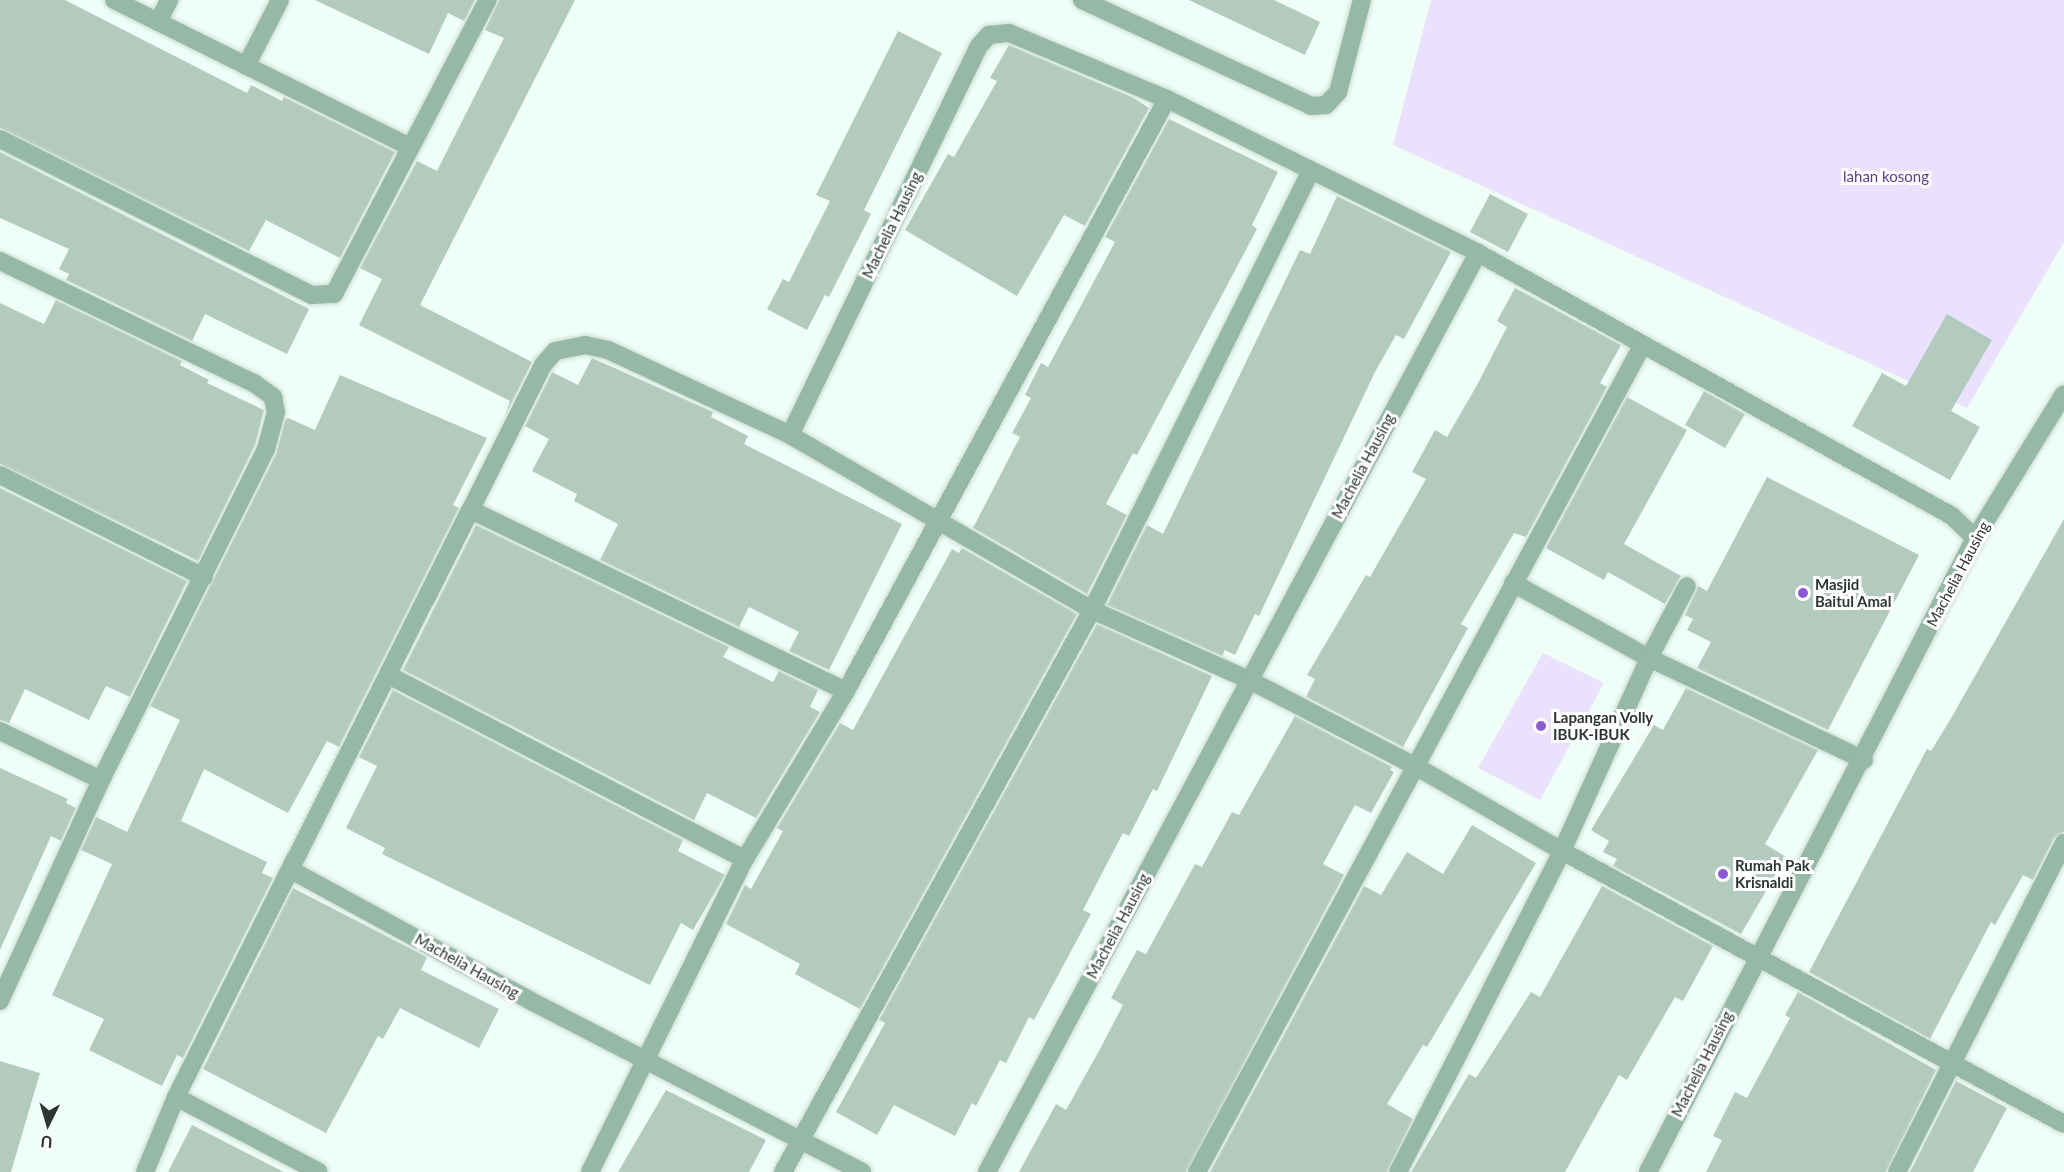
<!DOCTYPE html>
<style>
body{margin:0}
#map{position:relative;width:2064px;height:1172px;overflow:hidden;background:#f0fef8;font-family:Lato,sans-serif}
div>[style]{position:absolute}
.green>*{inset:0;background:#eae2fd}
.building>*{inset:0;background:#b3cabf}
.roads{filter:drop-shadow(0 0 2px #cddad4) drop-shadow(0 0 2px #cddad4)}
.lane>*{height:18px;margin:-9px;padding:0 9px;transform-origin:9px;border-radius:9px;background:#95b8a7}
.street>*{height:18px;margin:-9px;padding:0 9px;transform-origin:9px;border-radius:9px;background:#95b8a7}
.dots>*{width:16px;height:16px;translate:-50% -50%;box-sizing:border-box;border:3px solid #fff;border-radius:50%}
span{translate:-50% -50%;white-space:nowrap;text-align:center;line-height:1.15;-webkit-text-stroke:6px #fff;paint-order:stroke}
.park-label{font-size:15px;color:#5d3c8d}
.street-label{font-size:15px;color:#2c3530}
.poi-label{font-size:15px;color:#2c3530;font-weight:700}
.left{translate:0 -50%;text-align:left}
.north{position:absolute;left:18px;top:1094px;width:60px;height:60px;-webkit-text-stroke:4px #fff;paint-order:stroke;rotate:185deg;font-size:16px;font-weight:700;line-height:24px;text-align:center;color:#2c3530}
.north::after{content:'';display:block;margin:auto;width:21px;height:27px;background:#2c3530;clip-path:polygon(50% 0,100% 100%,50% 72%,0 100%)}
</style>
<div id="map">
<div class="green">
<div style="clip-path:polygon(1431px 0,2064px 0,2064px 242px,1967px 408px,1393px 145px)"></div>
<div style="clip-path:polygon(1543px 653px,1604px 683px,1540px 800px,1478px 768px)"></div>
</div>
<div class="building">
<div style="clip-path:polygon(0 0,65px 0,247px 93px,251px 85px,282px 101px,284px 97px,395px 152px,340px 258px,266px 220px,249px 251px,0 128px)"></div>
<div style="clip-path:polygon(315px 0,475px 0,464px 21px,448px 13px,429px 54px)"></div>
<div style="clip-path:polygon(499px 0,575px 0,420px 305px,532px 362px,505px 416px,510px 401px,359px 325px,382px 279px,360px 268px,417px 161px,437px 171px,504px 38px,485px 30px)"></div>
<div style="clip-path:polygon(1189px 0,1274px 0,1320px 22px,1305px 55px)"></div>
<div style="clip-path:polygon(898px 31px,942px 53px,864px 210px,871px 214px,829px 297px,825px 295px,807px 330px,767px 309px,783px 279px,789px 282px,830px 201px,816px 195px)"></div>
<div style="clip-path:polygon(1009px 45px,1132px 97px,1149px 108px,1085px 226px,1064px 215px,1017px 296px,905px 230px,948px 154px,954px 157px,997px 81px,990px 78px)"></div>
<div style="clip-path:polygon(1169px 119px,1278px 172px,1252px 225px,1257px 229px,1137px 455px,1133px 453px,1106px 504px,1127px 515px,1087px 594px,973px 528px,1020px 437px,1012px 433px,1031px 398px,1025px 395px,1041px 363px,1048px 367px,1115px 242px,1105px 237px)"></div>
<div style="clip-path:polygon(0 152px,309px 309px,287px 354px,205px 314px,192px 341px,66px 280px,69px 274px,59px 269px,69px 249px,0 218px)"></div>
<div style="clip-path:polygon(1490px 194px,1528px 214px,1508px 252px,1470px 232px)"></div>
<div style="clip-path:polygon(1337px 196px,1451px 252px,1404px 339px,1396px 335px,1375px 372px,1259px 616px,1255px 614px,1235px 655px,1225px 650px,1222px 656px,1107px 605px,1147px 525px,1163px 534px,1300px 250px,1310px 254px)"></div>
<div style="clip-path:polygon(1515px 288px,1621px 345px,1600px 383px,1607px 387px,1526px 537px,1514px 533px,1461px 624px,1468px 628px,1403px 747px,1306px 697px,1315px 679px,1307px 675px,1366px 575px,1370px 577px,1426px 479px,1412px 472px,1435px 430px,1447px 437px,1477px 385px,1507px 327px,1497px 321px)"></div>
<div style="clip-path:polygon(56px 300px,182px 361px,180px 365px,209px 380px,207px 383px,264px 410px,255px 445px,198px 561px,0 464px,0 303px,44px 324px)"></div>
<div style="clip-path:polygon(1947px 314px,1992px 340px,1951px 411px,1980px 427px,1950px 480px,1852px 426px,1882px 373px,1906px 386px)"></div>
<div style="clip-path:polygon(592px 358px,713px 412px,711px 417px,748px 436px,744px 444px,902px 524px,829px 670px,789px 651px,799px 632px,749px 607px,739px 627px,600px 560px,618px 524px,574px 501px,577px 494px,532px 471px,549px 439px,525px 426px,552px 372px,578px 385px)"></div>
<div style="clip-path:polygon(340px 375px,487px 438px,453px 505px,459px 508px,339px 747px,327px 741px,288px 813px,204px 769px,181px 821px,267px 862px,262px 873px,273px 878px,183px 1058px,177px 1055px,162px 1086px,89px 1050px,104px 1019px,52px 995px,112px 864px,81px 850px,96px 817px,127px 832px,180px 720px,150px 706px,276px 454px,285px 420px,288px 418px,315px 430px)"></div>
<div style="clip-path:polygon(1704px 391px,1745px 414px,1725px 448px,1685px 425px)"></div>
<div style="clip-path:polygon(1627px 397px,1687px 430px,1624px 544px,1681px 576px,1665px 604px,1608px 572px,1604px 580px,1546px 548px)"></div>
<div style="clip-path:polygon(1767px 477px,1919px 555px,1828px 730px,1697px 668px,1711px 642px,1687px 630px,1693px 619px,1685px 615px,1698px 586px,1707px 591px)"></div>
<div style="clip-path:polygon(0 488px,187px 581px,130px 697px,106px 686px,89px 720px,25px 689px,9px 723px,0 720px)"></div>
<div style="clip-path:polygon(2064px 519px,2064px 832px,2054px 838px,2033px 880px,2023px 875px,1995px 925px,1991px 922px,1930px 1039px,1809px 972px,1927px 749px,1931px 751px,1950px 720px)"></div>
<div style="clip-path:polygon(476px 525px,729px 647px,723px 657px,773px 682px,779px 671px,818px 690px,810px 707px,820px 712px,756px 818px,707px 793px,694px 820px,403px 670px)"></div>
<div style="clip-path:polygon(962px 548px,1077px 614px,860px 1009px,795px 974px,800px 964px,726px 924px,745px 885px,751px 889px,783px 831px,777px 828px,840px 723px,853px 730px,952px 549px,959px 553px)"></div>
<div style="clip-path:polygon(1097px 624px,1212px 676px,1157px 791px,1153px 789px,1129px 836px,1123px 833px,1083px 910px,1091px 914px,1034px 1020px,1029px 1017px,1006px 1063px,1000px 1060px,976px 1106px,972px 1103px,955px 1136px,894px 1105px,877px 1135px,836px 1112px,885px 1023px,879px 1020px)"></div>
<div style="clip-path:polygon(1686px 688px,1818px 750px,1765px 844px,1786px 857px,1741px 934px,1613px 866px,1617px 859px,1603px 852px,1609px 841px,1591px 830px,1654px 725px,1663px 730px)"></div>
<div style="clip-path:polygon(393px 690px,683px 840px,678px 851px,725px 875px,693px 930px,681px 923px,650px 985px,382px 854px,385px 848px,346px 828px,377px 766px,359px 757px)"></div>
<div style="clip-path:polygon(1295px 716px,1392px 767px,1390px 770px,1394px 772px,1371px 813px,1355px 805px,1323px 864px,1344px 875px,1186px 1172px,1019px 1172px,1056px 1104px,1066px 1110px,1100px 1049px,1123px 1005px,1111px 998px,1137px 950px,1146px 954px,1195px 864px,1202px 867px,1232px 812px,1239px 815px)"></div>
<div style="clip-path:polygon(0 768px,68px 799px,66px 803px,76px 808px,61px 841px,51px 836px,0 950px)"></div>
<div style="clip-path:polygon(1472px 825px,1536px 863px,1427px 1047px,1423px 1045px,1387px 1104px,1413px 1119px,1387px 1172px,1210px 1172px,1364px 886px,1381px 895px,1407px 852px,1443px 874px)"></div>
<div style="clip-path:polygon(1602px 886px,1713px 946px,1683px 1001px,1675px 997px,1627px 1080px,1619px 1075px,1565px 1172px,1411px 1172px,1469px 1074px,1476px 1078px,1531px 992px,1540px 997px)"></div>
<div style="clip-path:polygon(293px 888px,427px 957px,421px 970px,499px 1009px,479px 1048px,400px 1008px,383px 1039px,378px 1036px,326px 1133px,203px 1069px)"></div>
<div style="clip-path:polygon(1798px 992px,1936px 1070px,1886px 1172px,1706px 1172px,1722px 1140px,1713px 1136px,1735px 1092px,1747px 1098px,1790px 1018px,1785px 1015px)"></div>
<div style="clip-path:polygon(0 1061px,40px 1073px,11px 1172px,0 1172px)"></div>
<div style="clip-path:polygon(1956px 1081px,2007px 1108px,1973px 1172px,1910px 1172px)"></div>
<div style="clip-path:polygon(666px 1090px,766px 1140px,749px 1172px,618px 1172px)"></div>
<div style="clip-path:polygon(192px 1125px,284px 1172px,168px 1172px)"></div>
</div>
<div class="roads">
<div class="lane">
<div style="left:1649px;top:658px;width:81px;rotate:-62.2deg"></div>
</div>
<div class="street">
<div style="left:114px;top:0;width:330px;rotate:26.4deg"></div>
<div style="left:1082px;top:0;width:252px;rotate:24.8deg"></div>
<div style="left:1311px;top:106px;width:15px;rotate:-4deg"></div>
<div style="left:1326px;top:105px;width:18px;rotate:-47deg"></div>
<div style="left:1338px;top:92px;width:95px;rotate:-75.4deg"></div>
<div style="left:158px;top:22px;width:25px;rotate:-63deg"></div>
<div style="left:246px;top:66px;width:74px;rotate:-62.7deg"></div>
<div style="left:0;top:139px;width:349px;rotate:26.6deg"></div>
<div style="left:312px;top:295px;width:22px;rotate:-3deg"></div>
<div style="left:334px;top:294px;width:332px;rotate:-62.4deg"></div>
<div style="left:0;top:261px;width:282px;rotate:25.7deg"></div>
<div style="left:254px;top:383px;width:24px;rotate:36deg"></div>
<div style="left:273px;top:397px;width:15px;rotate:79deg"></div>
<div style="left:276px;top:412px;width:38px;rotate:105deg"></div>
<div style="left:266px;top:449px;width:370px;rotate:116.5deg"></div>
<div style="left:101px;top:780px;width:243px;rotate:114.6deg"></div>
<div style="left:790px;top:435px;width:432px;rotate:-64.1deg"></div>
<div style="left:979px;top:46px;width:15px;rotate:-48deg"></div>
<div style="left:989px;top:35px;width:20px;rotate:-6deg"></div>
<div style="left:1009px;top:33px;width:171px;rotate:22.7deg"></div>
<div style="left:1167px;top:99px;width:347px;rotate:26.3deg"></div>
<div style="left:1478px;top:253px;width:542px;rotate:29.02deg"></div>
<div style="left:1952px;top:516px;width:32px;rotate:44deg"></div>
<div style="left:0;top:475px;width:228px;rotate:26.6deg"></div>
<div style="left:471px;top:510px;width:416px;rotate:25.8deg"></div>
<div style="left:1513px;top:583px;width:155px;rotate:28.9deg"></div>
<div style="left:1649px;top:658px;width:238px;rotate:25.4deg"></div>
<div style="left:390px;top:676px;width:399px;rotate:27.3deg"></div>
<div style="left:0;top:731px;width:112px;rotate:25.9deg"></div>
<div style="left:291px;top:870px;width:271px;rotate:28.6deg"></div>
<div style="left:529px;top:1000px;width:375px;rotate:27.3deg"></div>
<div style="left:176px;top:1097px;width:161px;rotate:27.7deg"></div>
<div style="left:145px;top:1172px;width:81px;rotate:-67.5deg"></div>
<div style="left:176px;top:1097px;width:819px;rotate:-63.37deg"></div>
<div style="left:543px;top:365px;width:18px;rotate:-49deg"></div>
<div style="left:555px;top:351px;width:31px;rotate:-11deg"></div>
<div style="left:585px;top:345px;width:24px;rotate:12deg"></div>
<div style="left:608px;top:350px;width:201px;rotate:25deg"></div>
<div style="left:790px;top:435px;width:349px;rotate:30.1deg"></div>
<div style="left:1092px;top:610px;width:172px;rotate:24deg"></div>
<div style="left:1249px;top:680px;width:189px;rotate:27.4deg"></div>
<div style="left:1417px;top:767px;width:168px;rotate:30.1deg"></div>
<div style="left:1562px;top:851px;width:571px;rotate:28.54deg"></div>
<div style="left:590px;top:1172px;width:349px;rotate:-63.7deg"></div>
<div style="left:745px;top:859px;width:196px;rotate:-59deg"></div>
<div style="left:846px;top:691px;width:673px;rotate:-61.53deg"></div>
<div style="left:783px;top:1172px;width:641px;rotate:-61.2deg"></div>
<div style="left:1092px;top:610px;width:491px;rotate:-63.5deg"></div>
<div style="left:987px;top:1172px;width:1042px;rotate:-61.89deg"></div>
<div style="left:1197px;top:1172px;width:940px;rotate:-61.69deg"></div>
<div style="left:1398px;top:1172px;width:360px;rotate:-62.9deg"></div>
<div style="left:1562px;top:851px;width:212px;rotate:-65.7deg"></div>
<div style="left:1648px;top:1172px;width:713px;rotate:-62.72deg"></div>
<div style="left:1975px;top:538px;width:169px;rotate:-58.3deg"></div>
<div style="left:1897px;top:1172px;width:369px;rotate:-63.1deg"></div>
</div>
</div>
<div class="dots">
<div style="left:1803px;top:593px;background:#8c5bd4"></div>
<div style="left:1541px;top:726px;background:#8c5bd4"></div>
<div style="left:1723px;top:874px;background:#8c5bd4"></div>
</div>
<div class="park-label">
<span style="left:1886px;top:177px">lahan kosong</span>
</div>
<div class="street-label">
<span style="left:892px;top:225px;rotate:-64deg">Machelia Hausing</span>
<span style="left:1363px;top:466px;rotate:-62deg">Machelia Hausing</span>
<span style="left:1958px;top:574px;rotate:-62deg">Machelia Hausing</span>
<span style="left:1118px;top:926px;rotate:-62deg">Machelia Hausing</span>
<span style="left:467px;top:966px;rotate:29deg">Machelia Hausing</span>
<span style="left:1702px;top:1064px;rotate:-63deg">Machelia Hausing</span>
</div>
<div class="poi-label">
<span class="left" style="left:1815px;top:593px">Masjid<br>Baitul Amal</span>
<span class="left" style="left:1553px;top:726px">Lapangan Volly<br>IBUK-IBUK</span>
<span class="left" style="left:1735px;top:874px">Rumah Pak<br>Krisnaldi</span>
</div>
<div class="north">U</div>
</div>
